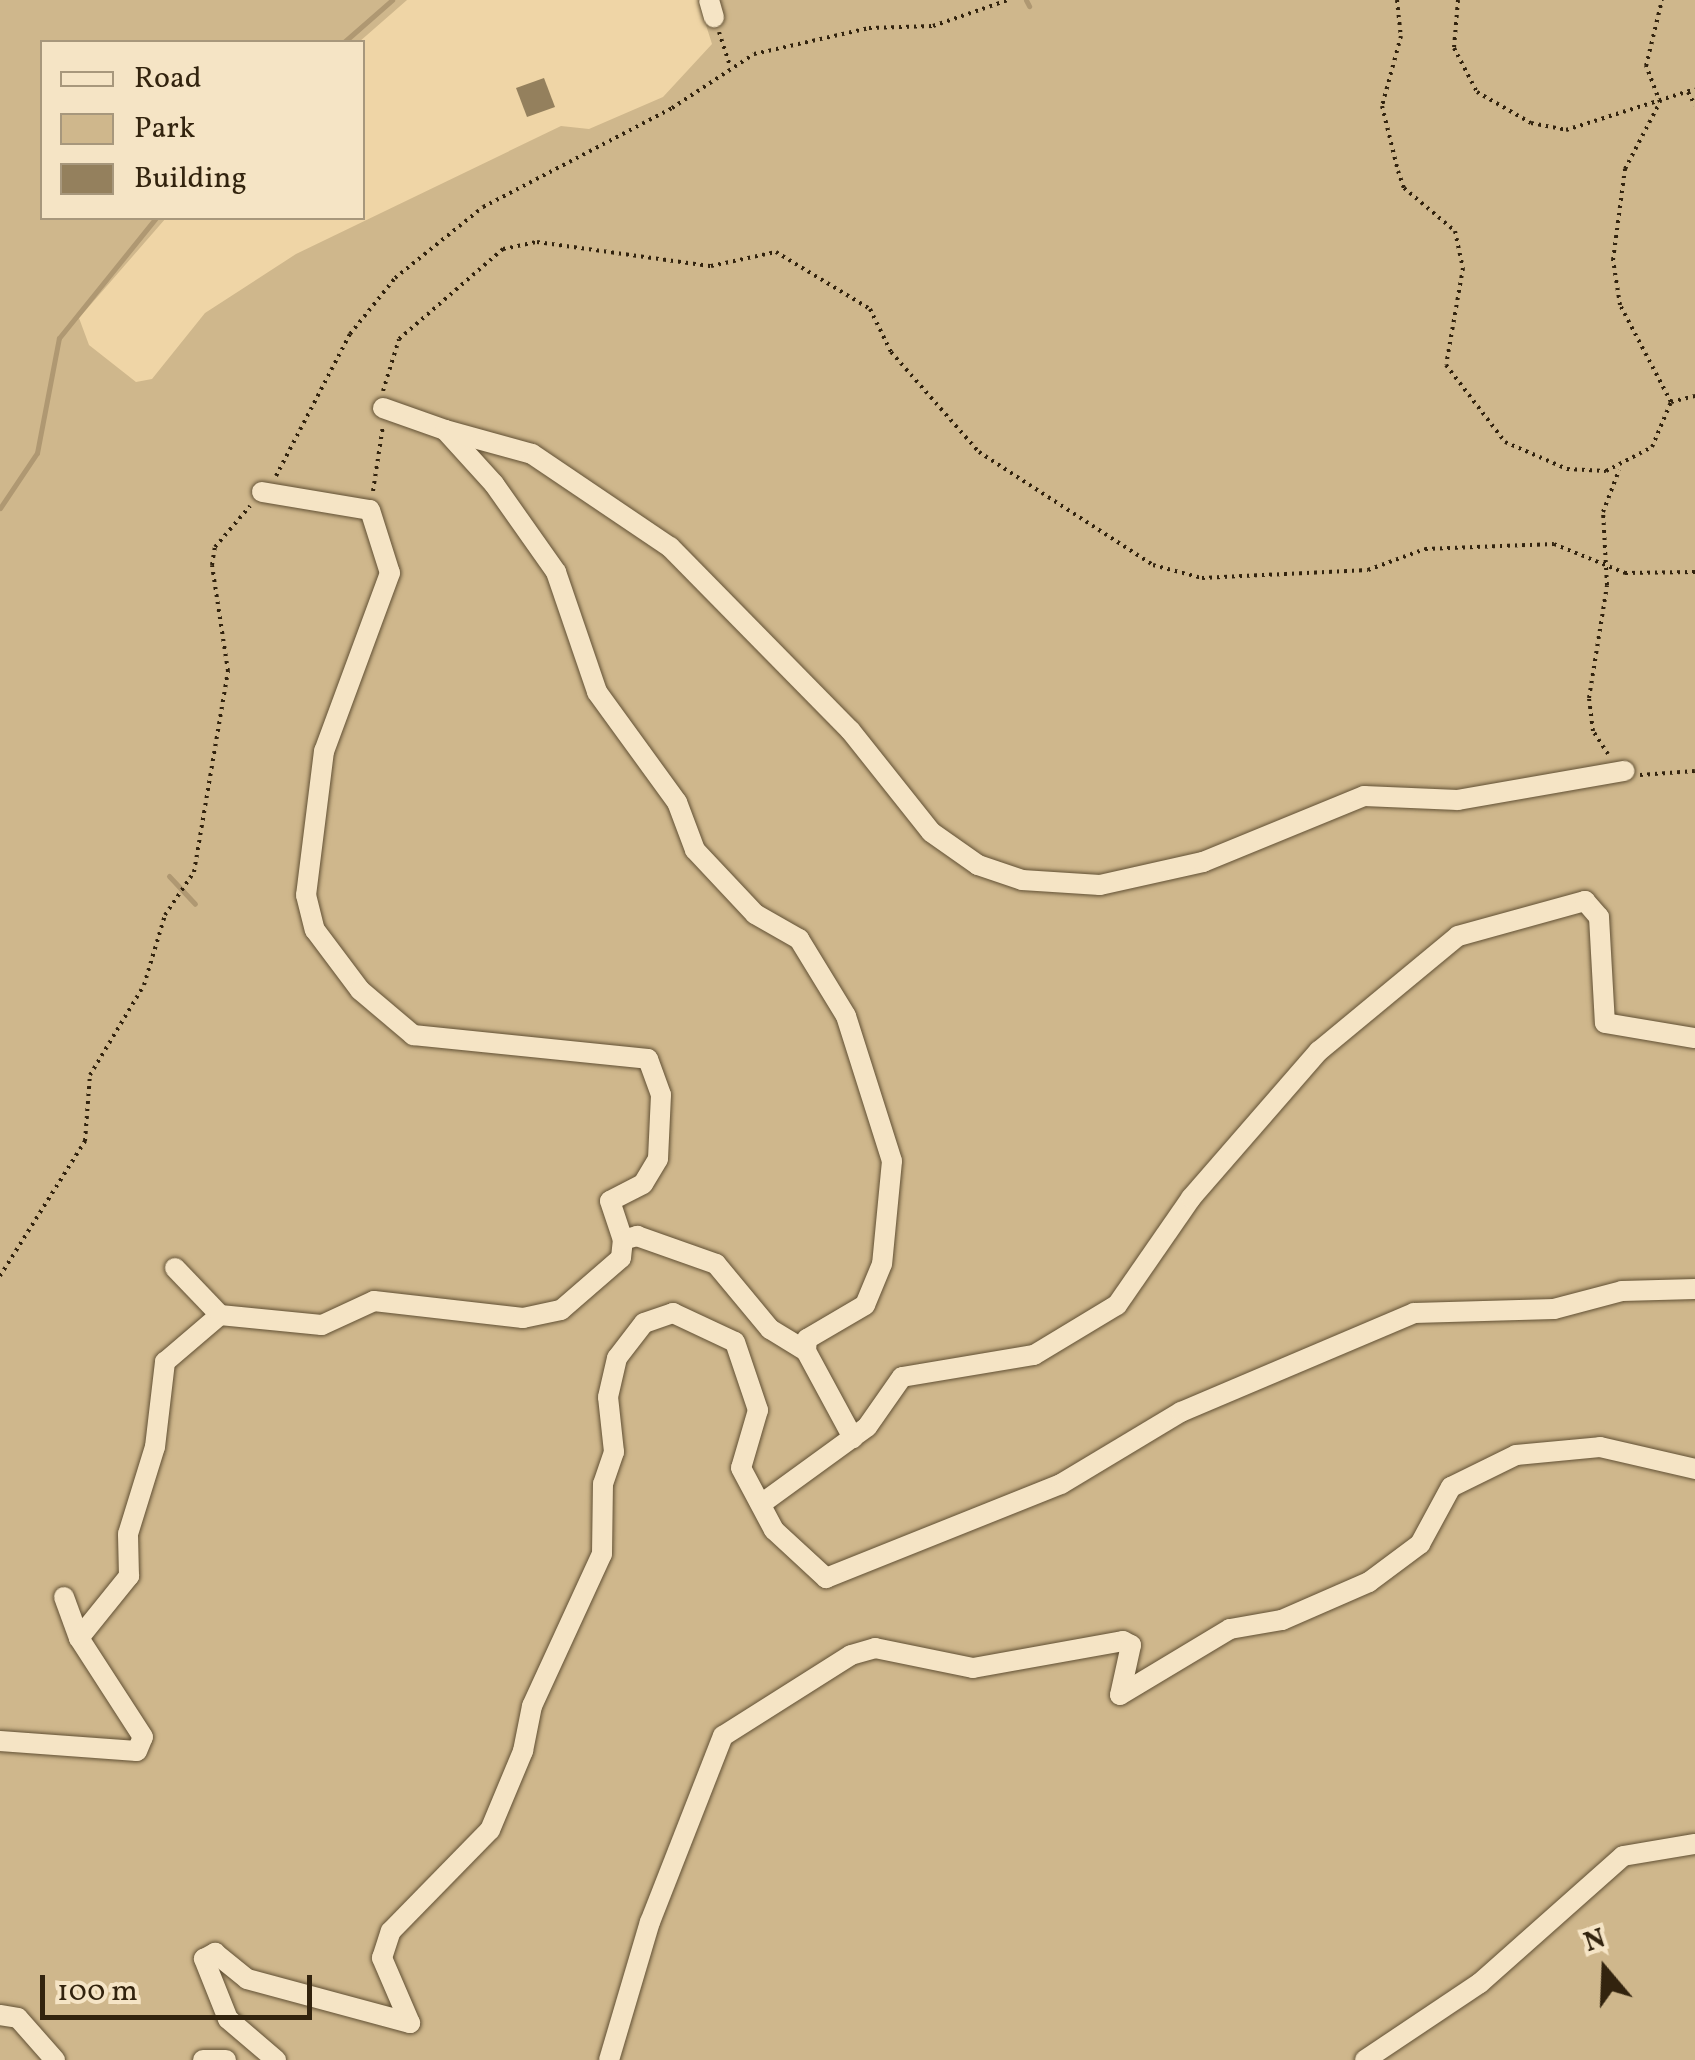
<!DOCTYPE html>
<style>
body{margin:0}
#map{position:relative;width:1695px;height:2060px;overflow:hidden;background:#efd5a6;font-family:Vollkorn,serif}
div>[style]{position:absolute}
.green>*{inset:0;background:#cfb78c}
.stream>*{height:5px;margin:-2.5px;padding:0 2.5px;transform-origin:2.5px;border-radius:2.5px;background:#af9872}
.building>*{inset:0;background:#94805d}
.path>*{height:4px;margin-top:-2px;transform-origin:0;background:repeating-linear-gradient(90deg,#32230e 0 2.5px,transparent 0 7.5px)}
.roads{filter:drop-shadow(0 0 2px #615034) drop-shadow(0 0 2px #615034)}
.minor>*{height:20px;margin:-10px;padding:0 10px;transform-origin:10px;border-radius:10px;background:#f5e4c5}
span{translate:-50% -50%;white-space:nowrap;text-align:center;line-height:1.15;-webkit-text-stroke:10px #f5e4c5;paint-order:stroke}
.legend{position:absolute;left:40px;top:40px;width:325px;height:180px;box-sizing:border-box;background:#f5e4c5;border:2px solid #a7977c;margin:0;padding:12px 18px;list-style:none;font-size:30px;color:#32230e}
.legend li{display:flex;align-items:center;gap:20px;height:50px}
.legend b{width:50px;border:2px solid #a7977c}
.north{position:absolute;left:1555px;top:1920px;width:100px;height:100px;-webkit-text-stroke:8px #f5e4c5;paint-order:stroke;rotate:341deg;font-size:28px;font-weight:700;line-height:40px;text-align:center;color:#32230e}
.north::after{content:'';display:block;margin:auto;width:35px;height:45px;background:#32230e;clip-path:polygon(50% 0,100% 100%,50% 72%,0 100%)}
.scale{position:absolute;left:40px;top:1975px;width:272px;height:45px;box-sizing:border-box;border:5px solid #32230e;border-top:0;padding-left:12px;font-size:30px;line-height:35px;white-space:nowrap;color:#32230e;-webkit-text-stroke:8px #f5e4c5;paint-order:stroke}
</style>
<div id="map">
<div class="green">
<div style="clip-path:polygon(0 0,407px 0,359px 42px,42px 42px,42px 218px,166px 218px,79px 318px,89px 345px,136px 382px,152px 379px,205px 313px,296px 254px,561px 126px,589px 129px,663px 97px,712px 44px,698px 0,1695px 0,1695px 2060px,0 2060px)"></div>
</div>
<div class="stream">
<div style="left:1026px;top:0;width:7px;rotate:63deg"></div>
<div style="left:344px;top:42px;width:64px;rotate:-41.2deg"></div>
<div style="left:0;top:508px;width:66px;rotate:-56.1deg"></div>
<div style="left:37px;top:453px;width:117px;rotate:-79.2deg"></div>
<div style="left:59px;top:338px;width:154px;rotate:-51.1deg"></div>
<div style="left:169px;top:876px;width:38px;rotate:47deg"></div>
</div>
<div class="building">
<div style="clip-path:polygon(544px 78px,555px 107px,527px 117px,516px 88px)"></div>
</div>
<div class="path">
<div style="left:1397px;top:0;width:36px;rotate:84deg"></div>
<div style="left:1401px;top:36px;width:73px;rotate:105.2deg"></div>
<div style="left:1382px;top:106px;width:67px;rotate:76.2deg"></div>
<div style="left:1398px;top:171px;width:18px;rotate:71deg"></div>
<div style="left:1404px;top:188px;width:67px;rotate:40.1deg"></div>
<div style="left:1455px;top:231px;width:38px;rotate:78deg"></div>
<div style="left:1463px;top:268px;width:98px;rotate:99.9deg"></div>
<div style="left:1446px;top:365px;width:97px;rotate:52.5deg"></div>
<div style="left:1505px;top:442px;width:68px;rotate:23.5deg"></div>
<div style="left:1567px;top:469px;width:39px;rotate:3deg"></div>
<div style="left:1606px;top:471px;width:52px;rotate:-27.6deg"></div>
<div style="left:1652px;top:447px;width:49px;rotate:-67.1deg"></div>
<div style="left:1671px;top:402px;width:110px;rotate:-117.7deg"></div>
<div style="left:1620px;top:305px;width:46px;rotate:-98.8deg"></div>
<div style="left:1613px;top:260px;width:92px;rotate:-82.5deg"></div>
<div style="left:1625px;top:169px;width:76px;rotate:-62.4deg"></div>
<div style="left:1660px;top:102px;width:39px;rotate:-111deg"></div>
<div style="left:1646px;top:66px;width:68px;rotate:-76.4deg"></div>
<div style="left:1458px;top:0;width:48px;rotate:94.8deg"></div>
<div style="left:1454px;top:48px;width:50px;rotate:62.4deg"></div>
<div style="left:1477px;top:92px;width:62px;rotate:29.9deg"></div>
<div style="left:1531px;top:123px;width:36px;rotate:11deg"></div>
<div style="left:1566px;top:130px;width:135px;rotate:-17.6deg"></div>
<div style="left:719px;top:32px;width:35px;rotate:72deg"></div>
<div style="left:1688px;top:92px;width:15px;rotate:62deg"></div>
<div style="left:383px;top:391px;width:54px;rotate:-72.9deg"></div>
<div style="left:399px;top:339px;width:138px;rotate:-40.9deg"></div>
<div style="left:503px;top:249px;width:35px;rotate:-12deg"></div>
<div style="left:537px;top:242px;width:176px;rotate:7.9deg"></div>
<div style="left:711px;top:266px;width:66px;rotate:-12.2deg"></div>
<div style="left:776px;top:252px;width:110px;rotate:31.2deg"></div>
<div style="left:870px;top:309px;width:48px;rotate:64deg"></div>
<div style="left:891px;top:352px;width:133px;rotate:48.7deg"></div>
<div style="left:979px;top:452px;width:207px;rotate:33deg"></div>
<div style="left:1153px;top:565px;width:51px;rotate:14.9deg"></div>
<div style="left:1202px;top:578px;width:166px;rotate:-2.8deg"></div>
<div style="left:1368px;top:570px;width:61px;rotate:-20.2deg"></div>
<div style="left:1425px;top:549px;width:129px;rotate:-2.2deg"></div>
<div style="left:1554px;top:544px;width:77px;rotate:22.2deg"></div>
<div style="left:1625px;top:573px;width:70px;rotate:-0.8deg"></div>
<div style="left:1671px;top:402px;width:25px;rotate:-14deg"></div>
<div style="left:276px;top:476px;width:160px;rotate:-62.5deg"></div>
<div style="left:350px;top:334px;width:72px;rotate:-51.2deg"></div>
<div style="left:395px;top:278px;width:113px;rotate:-38.9deg"></div>
<div style="left:483px;top:207px;width:213px;rotate:-27.6deg"></div>
<div style="left:672px;top:108px;width:98px;rotate:-33.4deg"></div>
<div style="left:754px;top:54px;width:118px;rotate:-12.7deg"></div>
<div style="left:869px;top:28px;width:64px;rotate:-1.8deg"></div>
<div style="left:933px;top:26px;width:79px;rotate:-19.1deg"></div>
<div style="left:373px;top:491px;width:66px;rotate:-81.3deg"></div>
<div style="left:1608px;top:754px;width:27px;rotate:-123deg"></div>
<div style="left:1593px;top:731px;width:33px;rotate:-97deg"></div>
<div style="left:1589px;top:698px;width:114px;rotate:-80.9deg"></div>
<div style="left:1607px;top:585px;width:73px;rotate:-93.1deg"></div>
<div style="left:1603px;top:512px;width:45px;rotate:-69.1deg"></div>
<div style="left:1640px;top:775px;width:55px;rotate:-4.2deg"></div>
<div style="left:0;top:1276px;width:160px;rotate:-57.8deg"></div>
<div style="left:85px;top:1141px;width:66px;rotate:-85.7deg"></div>
<div style="left:90px;top:1075px;width:105px;rotate:-59deg"></div>
<div style="left:144px;top:985px;width:73px;rotate:-73.3deg"></div>
<div style="left:165px;top:915px;width:52px;rotate:-56deg"></div>
<div style="left:194px;top:872px;width:204px;rotate:-80.4deg"></div>
<div style="left:228px;top:671px;width:107px;rotate:-98.6deg"></div>
<div style="left:212px;top:565px;width:18px;rotate:-81deg"></div>
<div style="left:215px;top:547px;width:54px;rotate:-49.5deg"></div>
</div>
<div class="roads">
<div class="minor">
<div style="left:709px;top:0;width:18px;rotate:74deg"></div>
<div style="left:383px;top:408px;width:66px;rotate:19.5deg"></div>
<div style="left:445px;top:430px;width:73px;rotate:47.8deg"></div>
<div style="left:494px;top:484px;width:108px;rotate:54.8deg"></div>
<div style="left:556px;top:572px;width:127px;rotate:71.1deg"></div>
<div style="left:597px;top:692px;width:136px;rotate:54deg"></div>
<div style="left:677px;top:802px;width:51px;rotate:69.4deg"></div>
<div style="left:695px;top:850px;width:88px;rotate:46.8deg"></div>
<div style="left:755px;top:914px;width:51px;rotate:29.6deg"></div>
<div style="left:799px;top:939px;width:90px;rotate:58.6deg"></div>
<div style="left:846px;top:1016px;width:152px;rotate:72.4deg"></div>
<div style="left:892px;top:1161px;width:103px;rotate:95.5deg"></div>
<div style="left:882px;top:1264px;width:44px;rotate:112.5deg"></div>
<div style="left:865px;top:1305px;width:67px;rotate:149.6deg"></div>
<div style="left:807px;top:1339px;width:12px;rotate:95deg"></div>
<div style="left:806px;top:1351px;width:99px;rotate:61.6deg"></div>
<div style="left:445px;top:430px;width:90px;rotate:15.4deg"></div>
<div style="left:532px;top:454px;width:166px;rotate:34deg"></div>
<div style="left:670px;top:547px;width:257px;rotate:45.5deg"></div>
<div style="left:850px;top:730px;width:130px;rotate:51.5deg"></div>
<div style="left:931px;top:832px;width:57px;rotate:35.1deg"></div>
<div style="left:978px;top:865px;width:46px;rotate:18.8deg"></div>
<div style="left:1022px;top:880px;width:78px;rotate:3.7deg"></div>
<div style="left:1100px;top:885px;width:106px;rotate:-12.6deg"></div>
<div style="left:1203px;top:862px;width:174px;rotate:-22.3deg"></div>
<div style="left:1364px;top:796px;width:94px;rotate:2.4deg"></div>
<div style="left:1458px;top:800px;width:169px;rotate:-9.9deg"></div>
<div style="left:262px;top:492px;width:109px;rotate:9.5deg"></div>
<div style="left:370px;top:510px;width:66px;rotate:72.4deg"></div>
<div style="left:390px;top:573px;width:190px;rotate:110.3deg"></div>
<div style="left:324px;top:751px;width:145px;rotate:97.1deg"></div>
<div style="left:306px;top:895px;width:36px;rotate:76deg"></div>
<div style="left:315px;top:930px;width:75px;rotate:53.1deg"></div>
<div style="left:360px;top:990px;width:70px;rotate:40.3deg"></div>
<div style="left:413px;top:1035px;width:236px;rotate:5.8deg"></div>
<div style="left:648px;top:1059px;width:38px;rotate:70deg"></div>
<div style="left:661px;top:1095px;width:64px;rotate:92.7deg"></div>
<div style="left:658px;top:1159px;width:29px;rotate:121deg"></div>
<div style="left:643px;top:1184px;width:37px;rotate:153deg"></div>
<div style="left:610px;top:1201px;width:41px;rotate:71.6deg"></div>
<div style="left:175px;top:1268px;width:65px;rotate:46.2deg"></div>
<div style="left:761px;top:1504px;width:131px;rotate:-36deg"></div>
<div style="left:867px;top:1427px;width:61px;rotate:-55deg"></div>
<div style="left:902px;top:1377px;width:134px;rotate:-9.5deg"></div>
<div style="left:1034px;top:1355px;width:97px;rotate:-31.1deg"></div>
<div style="left:1117px;top:1305px;width:130px;rotate:-55.3deg"></div>
<div style="left:1191px;top:1198px;width:195px;rotate:-49deg"></div>
<div style="left:1319px;top:1051px;width:180px;rotate:-39.6deg"></div>
<div style="left:1458px;top:936px;width:132px;rotate:-15.4deg"></div>
<div style="left:1585px;top:901px;width:21px;rotate:49deg"></div>
<div style="left:1599px;top:917px;width:106px;rotate:86.8deg"></div>
<div style="left:1605px;top:1023px;width:91px;rotate:9.5deg"></div>
<div style="left:64px;top:1597px;width:44px;rotate:69.9deg"></div>
<div style="left:0;top:1741px;width:137px;rotate:4.2deg"></div>
<div style="left:137px;top:1751px;width:15px;rotate:-67deg"></div>
<div style="left:143px;top:1737px;width:118px;rotate:-122.9deg"></div>
<div style="left:79px;top:1638px;width:80px;rotate:-51.1deg"></div>
<div style="left:129px;top:1576px;width:42px;rotate:-91.4deg"></div>
<div style="left:128px;top:1534px;width:91px;rotate:-72.8deg"></div>
<div style="left:155px;top:1447px;width:86px;rotate:-83.3deg"></div>
<div style="left:165px;top:1362px;width:72px;rotate:-40.5deg"></div>
<div style="left:220px;top:1315px;width:102px;rotate:5.6deg"></div>
<div style="left:322px;top:1325px;width:57px;rotate:-24.8deg"></div>
<div style="left:374px;top:1301px;width:150px;rotate:6.5deg"></div>
<div style="left:523px;top:1318px;width:39px;rotate:-12deg"></div>
<div style="left:561px;top:1310px;width:79px;rotate:-40.9deg"></div>
<div style="left:621px;top:1258px;width:18px;rotate:-84deg"></div>
<div style="left:623px;top:1240px;width:15px;rotate:-16deg"></div>
<div style="left:637px;top:1236px;width:84px;rotate:19.5deg"></div>
<div style="left:716px;top:1264px;width:85px;rotate:50.3deg"></div>
<div style="left:770px;top:1329px;width:42px;rotate:31.4deg"></div>
<div style="left:0;top:2015px;width:18px;rotate:9deg"></div>
<div style="left:18px;top:2018px;width:56px;rotate:48.6deg"></div>
<div style="left:203px;top:2060px;width:23px"></div>
<div style="left:276px;top:2060px;width:63px;rotate:-139.5deg"></div>
<div style="left:228px;top:2019px;width:65px;rotate:-111.8deg"></div>
<div style="left:204px;top:1959px;width:13px;rotate:-29deg"></div>
<div style="left:215px;top:1953px;width:41px;rotate:39.1deg"></div>
<div style="left:247px;top:1979px;width:169px;rotate:15.1deg"></div>
<div style="left:410px;top:2023px;width:71px;rotate:-113.3deg"></div>
<div style="left:382px;top:1958px;width:28px;rotate:-72deg"></div>
<div style="left:391px;top:1931px;width:141px;rotate:-45.6deg"></div>
<div style="left:490px;top:1830px;width:86px;rotate:-67.3deg"></div>
<div style="left:523px;top:1751px;width:46px;rotate:-78.7deg"></div>
<div style="left:532px;top:1706px;width:167px;rotate:-65.3deg"></div>
<div style="left:602px;top:1554px;width:70px;rotate:-89.2deg"></div>
<div style="left:603px;top:1484px;width:34px;rotate:-71deg"></div>
<div style="left:614px;top:1452px;width:55px;rotate:-96.2deg"></div>
<div style="left:608px;top:1397px;width:40px;rotate:-77deg"></div>
<div style="left:617px;top:1358px;width:44px;rotate:-52.4deg"></div>
<div style="left:644px;top:1323px;width:31px;rotate:-19deg"></div>
<div style="left:673px;top:1313px;width:68px;rotate:25.1deg"></div>
<div style="left:735px;top:1342px;width:72px;rotate:71.3deg"></div>
<div style="left:758px;top:1410px;width:60px;rotate:106.3deg"></div>
<div style="left:741px;top:1468px;width:70px;rotate:62deg"></div>
<div style="left:774px;top:1530px;width:71px;rotate:42.7deg"></div>
<div style="left:826px;top:1578px;width:253px;rotate:-21.8deg"></div>
<div style="left:1061px;top:1484px;width:140px;rotate:-31deg"></div>
<div style="left:1181px;top:1412px;width:253px;rotate:-23deg"></div>
<div style="left:1414px;top:1313px;width:140px;rotate:-1.6deg"></div>
<div style="left:1554px;top:1309px;width:70px;rotate:-14.8deg"></div>
<div style="left:1622px;top:1291px;width:73px;rotate:-1.6deg"></div>
<div style="left:609px;top:2060px;width:144px;rotate:-73.5deg"></div>
<div style="left:650px;top:1922px;width:200px;rotate:-68.6deg"></div>
<div style="left:723px;top:1736px;width:151px;rotate:-32.3deg"></div>
<div style="left:851px;top:1655px;width:25px;rotate:-16deg"></div>
<div style="left:875px;top:1648px;width:100px;rotate:11.5deg"></div>
<div style="left:973px;top:1668px;width:152px;rotate:-10.2deg"></div>
<div style="left:1123px;top:1641px;width:9px;rotate:27deg"></div>
<div style="left:1131px;top:1645px;width:51px;rotate:102.4deg"></div>
<div style="left:1120px;top:1695px;width:128px;rotate:-31deg"></div>
<div style="left:1230px;top:1629px;width:53px;rotate:-9.8deg"></div>
<div style="left:1282px;top:1620px;width:95px;rotate:-23.6deg"></div>
<div style="left:1369px;top:1582px;width:64px;rotate:-36.7deg"></div>
<div style="left:1420px;top:1544px;width:65px;rotate:-61.5deg"></div>
<div style="left:1451px;top:1487px;width:72px;rotate:-26.2deg"></div>
<div style="left:1516px;top:1455px;width:84px;rotate:-5.4deg"></div>
<div style="left:1600px;top:1447px;width:98px;rotate:13deg"></div>
<div style="left:1365px;top:2060px;width:138px;rotate:-33.8deg"></div>
<div style="left:1480px;top:1983px;width:191px;rotate:-41.6deg"></div>
<div style="left:1623px;top:1856px;width:73px;rotate:-9.5deg"></div>
</div>
</div>
<ul class="legend">
<li><b style="height:12px;background:#f5e4c5"></b>Road</li>
<li><b style="height:28px;background:#cfb78c"></b>Park</li>
<li><b style="height:28px;background:#94805d"></b>Building</li>
</ul>
<div class="north">N</div>
<div class="scale">100 m</div>
</div>
